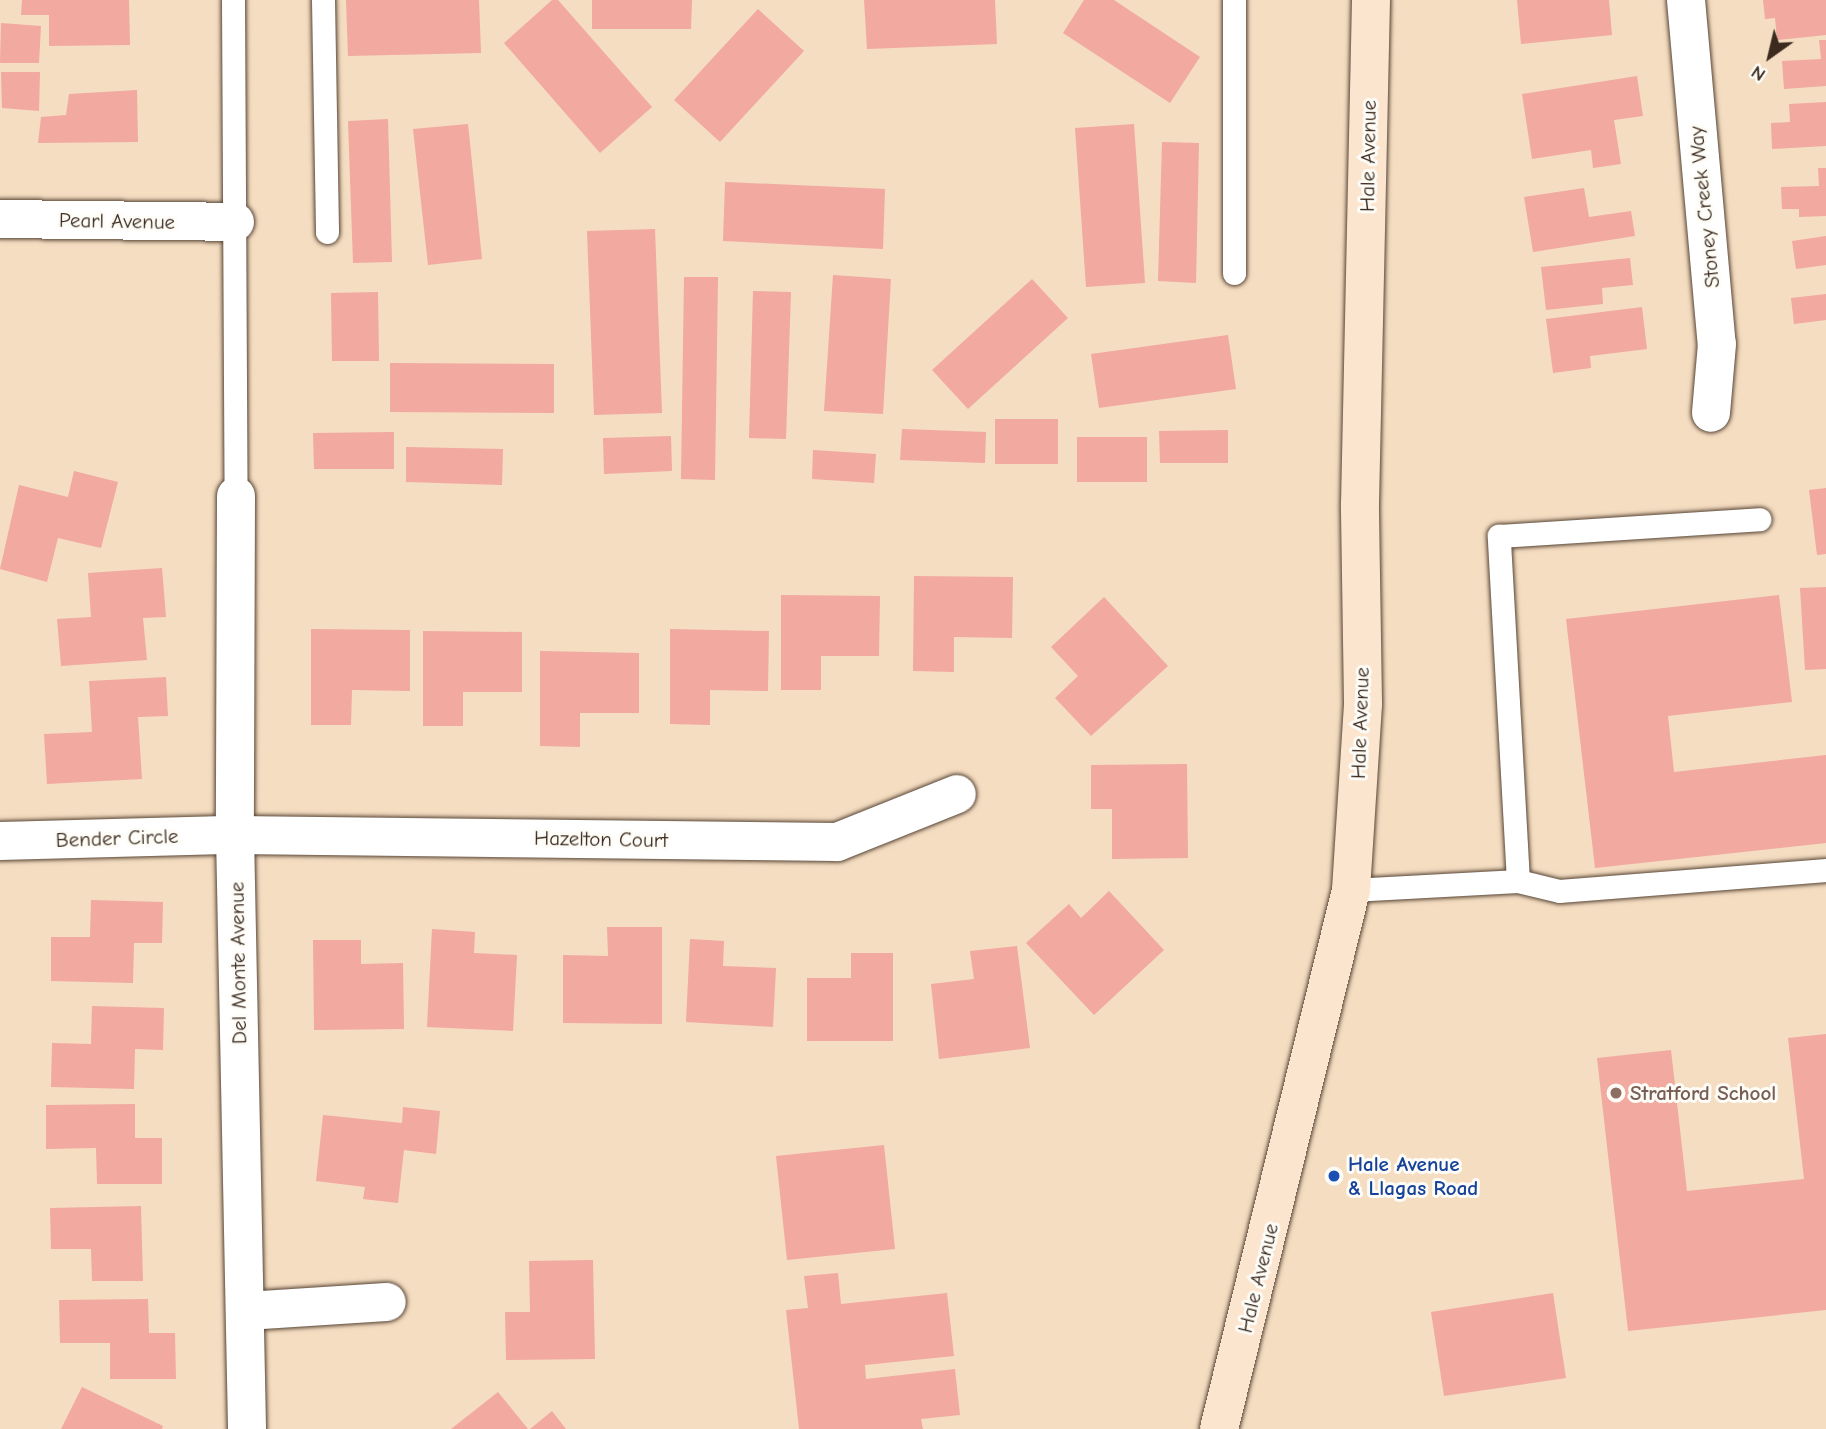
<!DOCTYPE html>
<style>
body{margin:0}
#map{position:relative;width:1826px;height:1429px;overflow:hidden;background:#f5ddc1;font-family:"Comic Neue",sans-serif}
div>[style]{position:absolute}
.building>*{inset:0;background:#f1a9a0}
.roads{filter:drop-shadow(0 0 2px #574536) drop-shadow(0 0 2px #574536)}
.service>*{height:23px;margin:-11.5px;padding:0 11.5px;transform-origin:11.5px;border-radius:11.5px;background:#fff}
.minor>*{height:38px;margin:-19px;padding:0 19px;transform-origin:19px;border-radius:19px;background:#fff}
.secondary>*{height:38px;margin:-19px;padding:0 19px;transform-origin:19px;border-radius:19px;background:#fbe5cf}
.dots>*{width:19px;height:19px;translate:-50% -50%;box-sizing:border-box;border:4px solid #fdfcf7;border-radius:50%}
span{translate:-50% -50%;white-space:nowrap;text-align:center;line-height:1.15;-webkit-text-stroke:6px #fdfcf7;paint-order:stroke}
.street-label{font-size:21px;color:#3b2a1e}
.education-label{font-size:21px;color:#785e54;font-weight:700}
.left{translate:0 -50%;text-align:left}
.transit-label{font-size:21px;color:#164399;font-weight:700}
.north{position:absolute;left:1735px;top:21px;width:70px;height:70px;-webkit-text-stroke:5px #fdfcf7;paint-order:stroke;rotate:214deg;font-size:19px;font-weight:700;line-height:28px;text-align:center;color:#3b2a1e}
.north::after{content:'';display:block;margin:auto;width:24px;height:32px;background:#3b2a1e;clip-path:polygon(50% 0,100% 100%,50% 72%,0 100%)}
</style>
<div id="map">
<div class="building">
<div style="clip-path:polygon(22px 0,129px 0,130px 45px,49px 46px,49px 15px,21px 15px)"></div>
<div style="clip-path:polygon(346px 0,479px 0,481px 53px,348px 56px)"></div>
<div style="clip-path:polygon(552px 0,558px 0,652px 107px,600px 153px,504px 43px)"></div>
<div style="clip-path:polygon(592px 0,692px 0,691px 29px,592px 29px)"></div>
<div style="clip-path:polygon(864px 0,995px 0,997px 44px,867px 49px)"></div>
<div style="clip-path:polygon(1084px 0,1114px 0,1200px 57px,1170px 103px,1063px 33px)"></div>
<div style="clip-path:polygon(1517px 0,1609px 0,1612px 35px,1521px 44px)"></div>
<div style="clip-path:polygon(1763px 0,1826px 0,1826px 35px,1777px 40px,1775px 18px,1765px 19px)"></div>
<div style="clip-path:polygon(758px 9px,804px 51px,720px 142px,674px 100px)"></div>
<div style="clip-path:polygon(1px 23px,41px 26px,39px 63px,0 63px)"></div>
<div style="clip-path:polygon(1819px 40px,1826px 40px,1826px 86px,1784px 89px,1782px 61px,1821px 59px)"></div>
<div style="clip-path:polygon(1px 72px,40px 72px,39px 111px,2px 108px)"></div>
<div style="clip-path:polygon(1637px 76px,1643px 116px,1614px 120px,1621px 164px,1593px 168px,1591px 150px,1532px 159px,1522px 94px)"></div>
<div style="clip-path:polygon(137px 90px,138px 142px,38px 143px,41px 117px,66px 115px,69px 94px)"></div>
<div style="clip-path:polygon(1826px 102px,1826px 146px,1772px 149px,1771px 123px,1790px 122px,1789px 104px)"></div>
<div style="clip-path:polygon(388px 119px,392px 262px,353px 263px,348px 121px)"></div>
<div style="clip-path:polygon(468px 124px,482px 259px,428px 265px,413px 129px)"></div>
<div style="clip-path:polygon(1134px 124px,1145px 283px,1086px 287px,1075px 128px)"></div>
<div style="clip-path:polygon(1162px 142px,1199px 143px,1196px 283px,1158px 281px)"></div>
<div style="clip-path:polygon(1818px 168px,1826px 168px,1826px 216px,1799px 217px,1799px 209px,1782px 209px,1781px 187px,1819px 186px)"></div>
<div style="clip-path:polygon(725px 182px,885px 189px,883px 249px,723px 241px)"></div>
<div style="clip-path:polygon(1584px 188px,1589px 217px,1631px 211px,1635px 236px,1533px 252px,1524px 197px)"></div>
<div style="clip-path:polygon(655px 229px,662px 413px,594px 415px,587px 231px)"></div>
<div style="clip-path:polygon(1826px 236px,1826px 265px,1796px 269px,1792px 241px)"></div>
<div style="clip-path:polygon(1630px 258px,1633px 285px,1602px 288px,1603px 304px,1546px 310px,1541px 267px)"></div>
<div style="clip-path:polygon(833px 275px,891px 279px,883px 414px,824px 411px)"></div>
<div style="clip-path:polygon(684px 277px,718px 277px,715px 480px,681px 479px)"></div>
<div style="clip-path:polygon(1032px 279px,1068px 318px,968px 409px,932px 370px)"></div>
<div style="clip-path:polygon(753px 291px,791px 292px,786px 439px,749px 438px)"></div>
<div style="clip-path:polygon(378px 292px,379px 361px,332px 361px,331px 293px)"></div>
<div style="clip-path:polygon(1826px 294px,1826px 320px,1794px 324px,1791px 298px)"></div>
<div style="clip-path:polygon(1642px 307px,1647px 349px,1590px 356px,1591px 368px,1553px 373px,1546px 319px)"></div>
<div style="clip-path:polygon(1228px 335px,1236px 389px,1099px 408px,1091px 354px)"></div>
<div style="clip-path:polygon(390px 363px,554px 364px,554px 413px,390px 412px)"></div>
<div style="clip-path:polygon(995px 419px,1058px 419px,1058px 464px,995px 464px)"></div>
<div style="clip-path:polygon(902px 429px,986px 432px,985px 463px,900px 460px)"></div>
<div style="clip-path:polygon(1228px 430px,1228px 463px,1160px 463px,1159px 431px)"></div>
<div style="clip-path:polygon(394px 432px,394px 469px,314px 469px,313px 433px)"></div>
<div style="clip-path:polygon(671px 436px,672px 471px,604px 474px,603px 438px)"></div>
<div style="clip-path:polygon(1077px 437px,1147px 437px,1147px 482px,1077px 482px)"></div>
<div style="clip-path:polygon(406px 447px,503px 449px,502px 485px,406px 482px)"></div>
<div style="clip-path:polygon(813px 450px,876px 454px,874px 483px,812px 479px)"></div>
<div style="clip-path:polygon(74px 471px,118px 482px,101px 548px,58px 538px,47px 582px,0 569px,19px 485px,68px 497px)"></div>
<div style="clip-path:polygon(1826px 488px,1826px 554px,1817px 555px,1809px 490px)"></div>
<div style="clip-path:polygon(162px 568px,166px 617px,143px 618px,147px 660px,61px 666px,57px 619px,91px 617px,88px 573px)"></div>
<div style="clip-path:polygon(914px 576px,1013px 577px,1012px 638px,954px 637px,954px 672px,913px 671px)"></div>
<div style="clip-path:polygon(1826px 587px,1826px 669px,1805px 670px,1800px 588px)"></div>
<div style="clip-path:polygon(781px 595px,880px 596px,879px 656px,821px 656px,821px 690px,781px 690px)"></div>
<div style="clip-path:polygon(1779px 595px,1792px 702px,1668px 716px,1674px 772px,1826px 755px,1826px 843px,1595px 868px,1566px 619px)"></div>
<div style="clip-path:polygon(1104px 597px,1168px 666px,1091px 736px,1055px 698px,1078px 676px,1051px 647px)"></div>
<div style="clip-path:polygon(311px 629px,410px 630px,410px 691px,352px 690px,351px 725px,311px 725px)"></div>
<div style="clip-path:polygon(670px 629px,769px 631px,768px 691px,710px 690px,710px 725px,670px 724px)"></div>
<div style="clip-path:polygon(423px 631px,522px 632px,522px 692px,463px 692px,463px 726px,423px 726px)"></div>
<div style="clip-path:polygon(540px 651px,639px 653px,639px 713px,580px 713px,580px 747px,540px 746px)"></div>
<div style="clip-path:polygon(166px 677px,168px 716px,138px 717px,142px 779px,47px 784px,44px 734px,92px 732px,89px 681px)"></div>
<div style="clip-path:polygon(1187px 764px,1188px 858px,1112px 859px,1112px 809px,1091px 809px,1091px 765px)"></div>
<div style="clip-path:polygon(1109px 891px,1164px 950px,1094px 1015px,1026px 943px,1069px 904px,1081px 918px)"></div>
<div style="clip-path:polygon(91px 900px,163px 902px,162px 943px,134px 943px,133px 983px,51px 981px,51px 937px,90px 937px)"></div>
<div style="clip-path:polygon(607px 927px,662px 927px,662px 1024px,563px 1023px,563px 955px,608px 956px)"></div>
<div style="clip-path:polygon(432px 929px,475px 932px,474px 953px,517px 955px,513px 1031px,427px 1027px)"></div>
<div style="clip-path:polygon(690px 939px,724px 941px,723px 966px,776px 968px,773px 1027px,686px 1022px)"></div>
<div style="clip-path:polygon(313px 940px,361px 940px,361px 964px,403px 963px,404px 1029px,314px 1030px)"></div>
<div style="clip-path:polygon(1017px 946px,1030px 1048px,939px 1059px,931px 984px,974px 979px,970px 951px)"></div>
<div style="clip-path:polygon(851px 953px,893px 953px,893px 1041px,807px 1041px,807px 978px,851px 978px)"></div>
<div style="clip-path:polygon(92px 1006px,164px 1008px,163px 1050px,135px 1049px,134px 1089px,51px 1087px,52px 1043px,91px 1044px)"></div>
<div style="clip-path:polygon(1826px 1034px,1826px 1310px,1628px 1331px,1597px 1058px,1671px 1050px,1687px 1191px,1804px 1179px,1788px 1038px)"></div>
<div style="clip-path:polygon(135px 1104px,135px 1138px,162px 1138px,162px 1184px,97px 1184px,96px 1148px,46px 1149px,46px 1105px)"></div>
<div style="clip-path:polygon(403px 1107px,440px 1111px,436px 1154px,404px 1150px,398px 1203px,363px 1199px,365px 1187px,316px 1181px,323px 1115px,402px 1123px)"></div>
<div style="clip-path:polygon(884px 1145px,895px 1249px,787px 1260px,776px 1156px)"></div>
<div style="clip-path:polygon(141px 1206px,143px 1281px,92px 1281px,91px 1249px,51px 1249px,50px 1208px)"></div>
<div style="clip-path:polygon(593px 1260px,595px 1359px,506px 1360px,505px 1312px,530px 1312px,529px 1261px)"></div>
<div style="clip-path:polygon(838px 1273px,841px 1304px,947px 1293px,954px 1356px,865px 1365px,866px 1379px,955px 1369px,960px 1415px,921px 1419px,923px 1429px,799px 1429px,786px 1310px,808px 1308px,804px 1276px)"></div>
<div style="clip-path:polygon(1553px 1293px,1566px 1378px,1444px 1396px,1431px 1312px)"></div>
<div style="clip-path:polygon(148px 1299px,149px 1333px,175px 1333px,176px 1379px,110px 1379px,110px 1343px,60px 1343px,59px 1300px)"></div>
<div style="clip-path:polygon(82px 1387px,163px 1426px,162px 1429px,61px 1429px)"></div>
<div style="clip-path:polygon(498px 1392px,528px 1429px,451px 1429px)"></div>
<div style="clip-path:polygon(552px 1411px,566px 1429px,530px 1429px)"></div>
</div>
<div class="roads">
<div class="service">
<div style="left:233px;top:0;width:496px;rotate:89.7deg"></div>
<div style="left:323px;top:0;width:232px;rotate:89deg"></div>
<div style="left:1234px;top:273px;width:273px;rotate:-90deg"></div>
<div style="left:1518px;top:881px;width:346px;rotate:-93.2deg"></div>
<div style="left:1499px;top:536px;width:261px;rotate:-3.7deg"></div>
<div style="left:1351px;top:890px;width:167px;rotate:-3.1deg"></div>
<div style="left:1518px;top:881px;width:42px;rotate:13.7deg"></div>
<div style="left:1559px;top:891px;width:268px;rotate:-4.5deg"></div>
</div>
<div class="minor">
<div style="left:1686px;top:0;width:345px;rotate:84.9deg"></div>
<div style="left:1717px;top:344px;width:69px;rotate:95deg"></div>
<div style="left:0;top:219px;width:235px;rotate:0.7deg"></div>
<div style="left:236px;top:496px;width:339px;rotate:90.2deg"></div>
<div style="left:235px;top:835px;width:594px;rotate:88.84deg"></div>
<div style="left:0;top:841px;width:235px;rotate:-1.5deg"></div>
<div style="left:235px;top:835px;width:602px;rotate:0.67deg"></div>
<div style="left:837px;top:842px;width:129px;rotate:-21.8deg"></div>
<div style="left:246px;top:1311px;width:141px;rotate:-3.7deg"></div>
</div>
<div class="secondary">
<div style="left:1219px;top:1429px;width:555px;rotate:-76.24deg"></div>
<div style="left:1351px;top:890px;width:187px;rotate:-86.3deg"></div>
<div style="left:1363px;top:703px;width:199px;rotate:-90.9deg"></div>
<div style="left:1360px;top:504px;width:504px;rotate:-88.75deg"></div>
</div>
</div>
<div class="dots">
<div style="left:1616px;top:1093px;background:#8d6e63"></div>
<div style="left:1334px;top:1176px;background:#1a4fb4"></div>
</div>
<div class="street-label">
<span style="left:1368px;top:156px;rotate:-89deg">Hale Avenue</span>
<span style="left:1704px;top:207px;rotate:-96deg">Stoney Creek Way</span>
<span style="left:117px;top:221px;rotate:1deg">Pearl Avenue</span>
<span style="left:1360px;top:723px;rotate:-88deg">Hale Avenue</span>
<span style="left:117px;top:838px;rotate:-2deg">Bender Circle</span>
<span style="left:601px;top:839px;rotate:1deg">Hazelton Court</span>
<span style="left:238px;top:963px;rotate:-91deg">Del Monte Avenue</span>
<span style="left:1258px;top:1278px;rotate:-76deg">Hale Avenue</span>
</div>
<div class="education-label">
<span class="left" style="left:1630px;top:1093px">Stratford School</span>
</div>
<div class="transit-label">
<span class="left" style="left:1348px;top:1176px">Hale Avenue<br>&amp; Llagas Road</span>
</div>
<div class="north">N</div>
</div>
